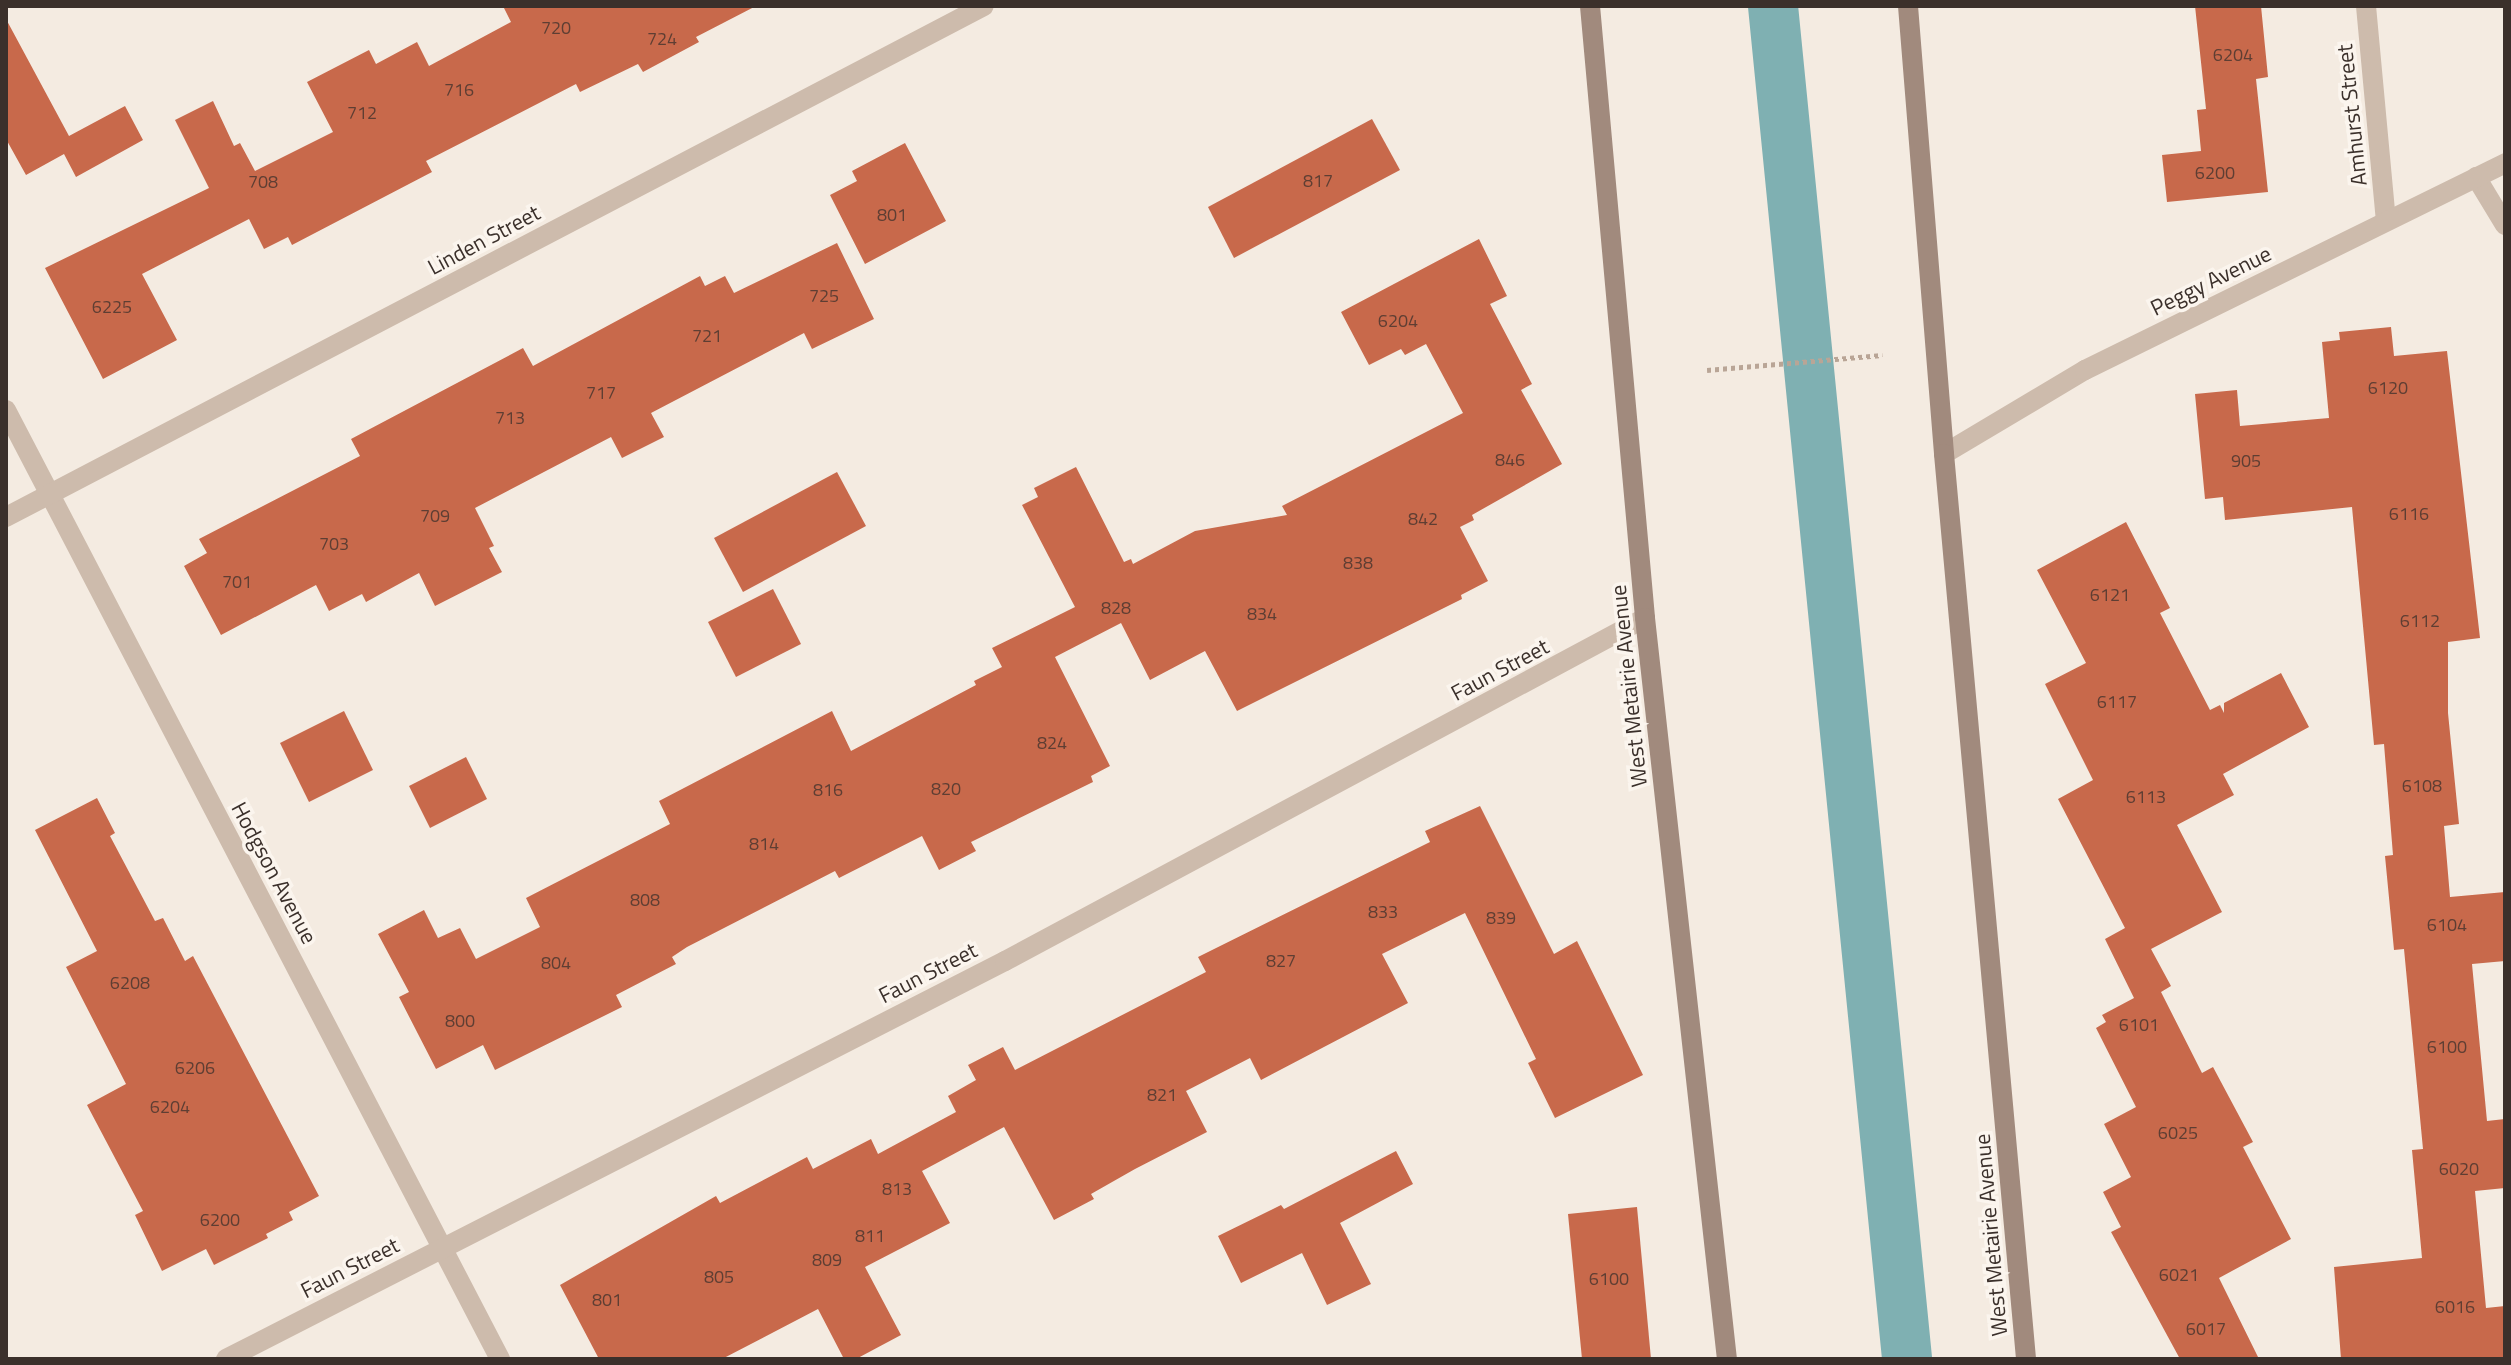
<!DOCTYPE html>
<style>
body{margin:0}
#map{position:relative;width:2511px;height:1365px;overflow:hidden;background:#f4ebe1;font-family:"Titillium Web",sans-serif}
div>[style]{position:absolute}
.canal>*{height:50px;margin:-25px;padding:0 25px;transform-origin:25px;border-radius:25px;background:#7fb0b2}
.building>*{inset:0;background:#c8694b}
.path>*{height:5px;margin-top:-2.5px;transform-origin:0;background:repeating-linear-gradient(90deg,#b9a596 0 4px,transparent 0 8px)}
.street>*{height:20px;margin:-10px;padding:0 10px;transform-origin:10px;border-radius:10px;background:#cdbbac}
.secondary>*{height:20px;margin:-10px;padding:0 10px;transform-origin:10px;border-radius:10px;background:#a18a7d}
span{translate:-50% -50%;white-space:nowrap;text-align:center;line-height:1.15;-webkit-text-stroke:7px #fbf5ee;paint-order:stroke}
.number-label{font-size:18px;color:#5e3e33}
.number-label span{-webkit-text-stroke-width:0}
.street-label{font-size:22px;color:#3b302b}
.frame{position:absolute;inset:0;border:8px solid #3b302b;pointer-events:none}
</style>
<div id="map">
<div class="canal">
<div style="left:1773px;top:6px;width:1360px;rotate:84.34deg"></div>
</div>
<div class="building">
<div style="clip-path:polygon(503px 6px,756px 6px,696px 37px,699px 42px,643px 72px,638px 64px,580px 92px,576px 84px,426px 161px,432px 172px,292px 245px,288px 237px,264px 249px,249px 219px,142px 274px,177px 340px,103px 379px,45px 268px,209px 188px,175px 120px,213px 101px,234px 146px,240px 143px,255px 171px,333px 132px,307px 82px,369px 50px,376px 64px,417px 42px,429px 66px,511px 22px)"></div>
<div style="clip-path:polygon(2195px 6px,2261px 6px,2268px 77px,2256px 79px,2268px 192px,2167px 202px,2162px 155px,2201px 151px,2197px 110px,2206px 109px)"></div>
<div style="clip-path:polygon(6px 19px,69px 136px,125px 106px,143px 140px,76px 177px,64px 154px,26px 175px,6px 139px)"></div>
<div style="clip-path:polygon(1372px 119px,1400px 170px,1234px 258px,1208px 207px)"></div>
<div style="clip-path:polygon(905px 143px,946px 221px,865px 264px,830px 195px,857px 181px,852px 171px)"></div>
<div style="clip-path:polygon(1479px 239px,1507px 296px,1490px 304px,1532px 384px,1521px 390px,1562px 464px,1472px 515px,1474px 520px,1460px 527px,1488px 581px,1461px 595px,1462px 599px,1237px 711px,1205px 651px,1150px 680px,1121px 623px,1055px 657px,1110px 766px,1091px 776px,1093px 782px,971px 842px,976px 851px,939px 870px,922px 836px,839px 878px,835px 871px,687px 947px,672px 957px,676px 964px,616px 995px,622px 1007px,495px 1070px,483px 1045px,436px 1069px,399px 997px,409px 992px,378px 934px,424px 910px,438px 938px,460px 928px,476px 959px,540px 927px,526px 898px,670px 824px,659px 801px,832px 711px,851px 751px,976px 685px,974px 681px,1002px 667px,992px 648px,1075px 607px,1022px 505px,1038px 497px,1034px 488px,1076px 467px,1124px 562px,1131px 559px,1133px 564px,1195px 531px,1287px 515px,1282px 506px,1463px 413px,1426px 344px,1405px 355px,1401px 349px,1369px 365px,1341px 312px)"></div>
<div style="clip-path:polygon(837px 243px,874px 319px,812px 349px,804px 333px,651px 413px,664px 437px,622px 458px,611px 437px,475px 508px,494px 546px,489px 548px,502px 572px,435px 606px,419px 573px,366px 602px,362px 594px,329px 611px,316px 585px,221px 635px,184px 566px,207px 553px,199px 539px,360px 456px,351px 439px,523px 348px,533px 366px,700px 276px,705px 286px,725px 276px,734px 293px)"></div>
<div style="clip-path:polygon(2391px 327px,2394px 356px,2447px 351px,2480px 638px,2448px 642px,2448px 713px,2459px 824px,2444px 826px,2450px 897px,2505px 892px,2505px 961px,2472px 964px,2487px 1121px,2505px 1119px,2505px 1188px,2475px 1191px,2486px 1308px,2505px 1306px,2505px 1359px,2341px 1359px,2334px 1267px,2422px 1258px,2412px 1150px,2423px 1149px,2404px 949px,2394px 950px,2385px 856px,2393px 855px,2384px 744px,2374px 745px,2352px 507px,2225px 520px,2223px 497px,2205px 499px,2195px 394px,2237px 390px,2240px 426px,2329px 418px,2322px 342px,2340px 340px,2339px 332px)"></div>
<div style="clip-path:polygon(837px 472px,866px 526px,743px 592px,714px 538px)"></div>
<div style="clip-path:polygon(2126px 522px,2170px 608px,2160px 613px,2210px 710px,2220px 705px,2224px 713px,2224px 703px,2281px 673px,2309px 727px,2223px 774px,2234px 795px,2177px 825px,2222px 912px,2151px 949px,2171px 986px,2161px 992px,2202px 1073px,2213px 1067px,2253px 1142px,2243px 1147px,2291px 1239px,2219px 1278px,2259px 1359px,2180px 1359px,2111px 1232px,2121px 1227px,2103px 1192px,2131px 1177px,2104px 1124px,2136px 1107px,2096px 1028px,2106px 1022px,2102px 1015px,2134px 998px,2105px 939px,2125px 928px,2058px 799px,2093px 780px,2045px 684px,2086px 663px,2037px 570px)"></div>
<div style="clip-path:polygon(773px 589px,801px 644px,736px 677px,708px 622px)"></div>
<div style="clip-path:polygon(344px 711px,373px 770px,309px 802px,280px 743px)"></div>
<div style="clip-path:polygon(466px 757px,487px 799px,430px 828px,409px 786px)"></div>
<div style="clip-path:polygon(97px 798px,115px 833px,110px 836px,155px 921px,163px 918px,185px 961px,193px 956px,319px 1196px,289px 1212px,293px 1220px,266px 1234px,268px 1238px,214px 1265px,206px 1249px,162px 1271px,135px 1215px,143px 1211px,87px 1105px,126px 1084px,66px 967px,97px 951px,35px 830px)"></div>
<div style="clip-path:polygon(1480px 806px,1554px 954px,1577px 941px,1643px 1075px,1555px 1118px,1528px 1063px,1536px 1059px,1465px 913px,1382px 954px,1408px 1003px,1261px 1080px,1250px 1058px,1186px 1091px,1207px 1132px,1135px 1169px,1091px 1194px,1094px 1199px,1054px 1220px,1004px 1127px,922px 1171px,950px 1223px,865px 1267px,901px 1335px,856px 1359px,844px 1359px,818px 1309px,722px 1359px,599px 1359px,560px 1285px,716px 1196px,720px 1203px,807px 1157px,813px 1169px,871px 1139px,878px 1154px,956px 1112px,948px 1096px,976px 1080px,968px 1065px,1003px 1047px,1015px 1070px,1206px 972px,1198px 957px,1430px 842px,1425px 831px)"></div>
<div style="clip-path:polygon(1396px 1151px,1413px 1184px,1340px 1223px,1371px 1284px,1327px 1305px,1302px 1253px,1241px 1283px,1218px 1236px,1281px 1205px,1284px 1209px)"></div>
<div style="clip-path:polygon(1637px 1207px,1651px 1359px,1582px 1359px,1568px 1214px)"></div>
</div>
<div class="path">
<div style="left:1707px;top:370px;width:176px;rotate:-4.9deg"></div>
</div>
<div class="street">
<div style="left:2366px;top:6px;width:215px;rotate:84.7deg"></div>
<div style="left:2476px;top:177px;width:56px;rotate:58.9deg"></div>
<div style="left:6px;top:410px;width:1070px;rotate:62.5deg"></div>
<div style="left:1944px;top:454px;width:164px;rotate:-30.8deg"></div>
<div style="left:2085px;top:370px;width:468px;rotate:-26.2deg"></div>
<div style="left:6px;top:517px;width:1103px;rotate:-27.59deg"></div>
<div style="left:226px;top:1359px;width:875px;rotate:-27.06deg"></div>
<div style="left:1005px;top:961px;width:726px;rotate:-28.19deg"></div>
</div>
<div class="secondary">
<div style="left:1590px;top:6px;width:614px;rotate:84.86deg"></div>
<div style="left:1645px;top:618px;width:746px;rotate:83.69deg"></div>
<div style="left:1908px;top:6px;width:449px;rotate:85.4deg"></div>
<div style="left:1944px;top:454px;width:909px;rotate:84.82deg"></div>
</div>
<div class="number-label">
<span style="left:556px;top:28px">720</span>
<span style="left:662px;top:39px">724</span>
<span style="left:2233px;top:55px">6204</span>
<span style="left:459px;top:90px">716</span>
<span style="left:362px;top:113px">712</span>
<span style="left:2215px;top:173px">6200</span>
<span style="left:1318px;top:181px">817</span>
<span style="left:263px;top:182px">708</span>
<span style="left:892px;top:215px">801</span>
<span style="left:824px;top:296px">725</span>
<span style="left:112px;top:307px">6225</span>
<span style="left:1398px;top:321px">6204</span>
<span style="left:707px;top:336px">721</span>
<span style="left:2388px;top:388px">6120</span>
<span style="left:601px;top:393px">717</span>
<span style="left:510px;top:418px">713</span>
<span style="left:1510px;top:460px">846</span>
<span style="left:2246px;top:461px">905</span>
<span style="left:2409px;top:514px">6116</span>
<span style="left:435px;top:516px">709</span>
<span style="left:1423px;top:519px">842</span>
<span style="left:334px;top:544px">703</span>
<span style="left:1358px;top:563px">838</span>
<span style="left:237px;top:582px">701</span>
<span style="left:2110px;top:595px">6121</span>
<span style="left:1116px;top:608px">828</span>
<span style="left:1262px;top:614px">834</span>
<span style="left:2420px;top:621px">6112</span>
<span style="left:2117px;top:702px">6117</span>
<span style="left:1052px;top:743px">824</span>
<span style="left:2422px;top:786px">6108</span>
<span style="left:946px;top:789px">820</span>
<span style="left:828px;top:790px">816</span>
<span style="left:2146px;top:797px">6113</span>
<span style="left:764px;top:844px">814</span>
<span style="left:645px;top:900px">808</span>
<span style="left:1383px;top:912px">833</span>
<span style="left:1501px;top:918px">839</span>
<span style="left:2447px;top:925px">6104</span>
<span style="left:1281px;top:961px">827</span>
<span style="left:556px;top:963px">804</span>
<span style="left:130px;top:983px">6208</span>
<span style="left:460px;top:1021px">800</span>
<span style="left:2139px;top:1025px">6101</span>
<span style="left:2447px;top:1047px">6100</span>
<span style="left:195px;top:1068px">6206</span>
<span style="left:1162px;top:1095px">821</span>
<span style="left:170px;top:1107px">6204</span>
<span style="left:2178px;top:1133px">6025</span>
<span style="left:2459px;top:1169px">6020</span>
<span style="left:897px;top:1189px">813</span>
<span style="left:220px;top:1220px">6200</span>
<span style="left:870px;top:1236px">811</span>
<span style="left:827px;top:1260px">809</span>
<span style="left:2179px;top:1275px">6021</span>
<span style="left:719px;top:1277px">805</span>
<span style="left:1609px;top:1279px">6100</span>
<span style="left:607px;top:1300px">801</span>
<span style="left:2455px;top:1307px">6016</span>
<span style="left:2206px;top:1329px">6017</span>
</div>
<div class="street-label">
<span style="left:2352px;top:115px;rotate:-96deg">Amhurst Street</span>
<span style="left:484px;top:240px;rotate:-28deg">Linden Street</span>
<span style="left:2211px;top:281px;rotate:-26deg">Peggy Avenue</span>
<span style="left:1500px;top:670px;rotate:-28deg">Faun Street</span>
<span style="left:1629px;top:686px;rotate:-96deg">West Metairie Avenue</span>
<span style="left:274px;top:873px;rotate:62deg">Hodgson Avenue</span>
<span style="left:928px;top:973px;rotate:-27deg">Faun Street</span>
<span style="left:1991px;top:1235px;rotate:-95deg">West Metairie Avenue</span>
<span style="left:350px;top:1268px;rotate:-27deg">Faun Street</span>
</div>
<div class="frame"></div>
</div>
